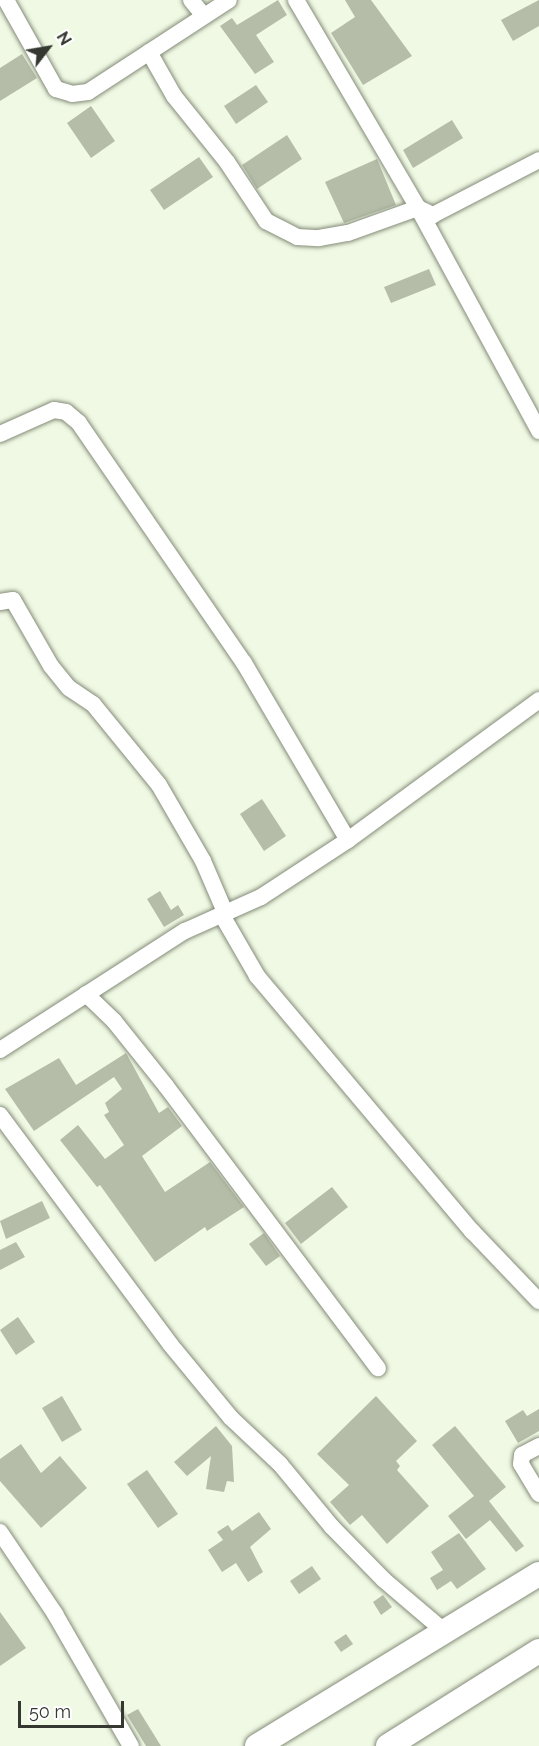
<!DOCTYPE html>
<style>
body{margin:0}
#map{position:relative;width:539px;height:1746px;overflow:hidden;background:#f0f9e4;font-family:Raleway,sans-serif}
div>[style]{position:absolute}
.building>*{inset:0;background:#b5bda9}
.roads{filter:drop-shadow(0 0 2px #848c79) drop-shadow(0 0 2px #848c79)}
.minor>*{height:16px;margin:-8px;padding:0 8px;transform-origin:8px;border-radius:8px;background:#fff}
.highway>*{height:24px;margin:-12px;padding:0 12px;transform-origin:12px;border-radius:12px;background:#fff}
span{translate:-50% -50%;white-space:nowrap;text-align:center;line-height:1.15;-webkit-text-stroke:4.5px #fff;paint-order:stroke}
.north{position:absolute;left:18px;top:18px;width:60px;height:60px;-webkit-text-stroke:4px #fff;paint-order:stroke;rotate:59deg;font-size:16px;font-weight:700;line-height:24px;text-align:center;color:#353830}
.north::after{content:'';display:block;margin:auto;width:21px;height:27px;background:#353830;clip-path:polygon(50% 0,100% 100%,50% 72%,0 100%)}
.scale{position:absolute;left:18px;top:1701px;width:106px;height:27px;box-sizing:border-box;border:3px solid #353830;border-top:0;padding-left:8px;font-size:18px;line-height:21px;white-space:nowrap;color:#353830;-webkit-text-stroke:4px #fff;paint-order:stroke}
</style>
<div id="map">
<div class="building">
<div style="clip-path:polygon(278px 0,287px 15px,256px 35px,274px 62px,255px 74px,220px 26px,232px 18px,237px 25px)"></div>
<div style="clip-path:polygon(345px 0,371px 0,412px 56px,363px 85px,331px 33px,355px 17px)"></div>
<div style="clip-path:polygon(539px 0,539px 26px,513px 41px,501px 20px)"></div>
<div style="clip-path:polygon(22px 54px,37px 78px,0 101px,0 68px)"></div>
<div style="clip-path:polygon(256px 85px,268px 102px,236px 124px,224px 106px)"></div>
<div style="clip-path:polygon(91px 106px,115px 141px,91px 158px,67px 123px)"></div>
<div style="clip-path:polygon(452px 120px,463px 138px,413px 168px,403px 150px)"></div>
<div style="clip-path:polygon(287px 135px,302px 159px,257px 189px,242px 165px)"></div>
<div style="clip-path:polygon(199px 157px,213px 177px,164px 210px,150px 190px)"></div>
<div style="clip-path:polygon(377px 159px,396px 205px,344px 223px,325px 182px)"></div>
<div style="clip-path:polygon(429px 269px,436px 285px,391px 303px,384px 287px)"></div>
<div style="clip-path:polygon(262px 799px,286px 836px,264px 851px,240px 814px)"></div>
<div style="clip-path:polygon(160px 891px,171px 910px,178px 905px,184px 915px,164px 927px,147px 899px)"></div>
<div style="clip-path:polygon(126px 1053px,159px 1113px,168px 1107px,182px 1126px,142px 1156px,165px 1192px,210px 1162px,244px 1207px,207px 1231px,205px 1227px,155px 1262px,100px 1185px,97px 1187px,60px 1140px,78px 1125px,105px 1159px,124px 1145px,104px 1115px,109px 1112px,105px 1103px,122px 1089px,114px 1077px,34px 1131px,5px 1089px,59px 1058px,76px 1085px)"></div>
<div style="clip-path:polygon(332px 1187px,348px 1207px,301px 1244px,285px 1223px)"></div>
<div style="clip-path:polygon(42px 1201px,50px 1218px,6px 1239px,0 1221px)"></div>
<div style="clip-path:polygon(264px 1233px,280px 1256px,266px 1266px,249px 1244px)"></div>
<div style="clip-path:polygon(16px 1242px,25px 1257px,0 1270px,0 1250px)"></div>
<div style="clip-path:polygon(18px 1317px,35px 1342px,16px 1355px,0 1330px)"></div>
<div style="clip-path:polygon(62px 1396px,82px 1430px,62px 1442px,42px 1408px)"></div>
<div style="clip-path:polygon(376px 1396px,417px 1441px,396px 1461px,400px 1466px,397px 1470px,429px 1506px,387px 1544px,362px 1515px,350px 1525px,330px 1502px,349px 1485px,317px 1454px)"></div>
<div style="clip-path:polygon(539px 1409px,539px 1431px,518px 1443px,505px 1421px,523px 1410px,527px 1416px)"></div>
<div style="clip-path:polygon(216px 1426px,232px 1446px,234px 1482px,227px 1481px,224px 1492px,206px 1489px,211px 1456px,187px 1476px,174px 1462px)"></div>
<div style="clip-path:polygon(455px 1426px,506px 1487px,489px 1501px,524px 1546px,516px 1552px,490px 1520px,466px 1539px,448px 1516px,474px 1496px,432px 1445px)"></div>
<div style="clip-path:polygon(21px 1444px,41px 1473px,60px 1456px,87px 1488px,41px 1528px,0 1481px,0 1459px)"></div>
<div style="clip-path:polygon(147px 1470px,178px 1514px,158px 1528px,127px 1484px)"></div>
<div style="clip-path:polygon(259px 1512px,271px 1529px,250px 1547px,263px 1572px,248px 1582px,236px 1563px,222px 1572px,208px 1550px,223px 1540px,217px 1532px,228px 1525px,232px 1531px)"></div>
<div style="clip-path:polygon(459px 1533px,486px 1569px,457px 1589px,451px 1581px,437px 1590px,430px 1578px,443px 1570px,431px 1552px)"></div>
<div style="clip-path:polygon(312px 1566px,321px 1579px,299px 1594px,290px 1581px)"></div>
<div style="clip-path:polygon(383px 1595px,392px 1607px,381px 1615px,373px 1602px)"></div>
<div style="clip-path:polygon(0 1612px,26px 1648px,0 1666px)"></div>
<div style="clip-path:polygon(346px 1634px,353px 1644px,341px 1652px,334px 1642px)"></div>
<div style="clip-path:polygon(138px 1709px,161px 1746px,146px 1746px,127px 1715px)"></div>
</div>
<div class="roads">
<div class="minor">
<div style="left:6px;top:0;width:102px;rotate:60.7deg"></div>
<div style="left:56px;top:89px;width:17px;rotate:17deg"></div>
<div style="left:72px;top:94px;width:16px;rotate:-7deg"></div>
<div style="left:88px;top:92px;width:168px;rotate:-33.1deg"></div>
<div style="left:191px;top:0;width:19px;rotate:51deg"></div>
<div style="left:296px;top:0;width:241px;rotate:59.6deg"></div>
<div style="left:418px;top:208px;width:254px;rotate:61.5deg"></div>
<div style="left:149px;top:52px;width:51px;rotate:60.4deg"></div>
<div style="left:174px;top:96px;width:85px;rotate:51.2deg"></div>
<div style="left:227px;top:162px;width:71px;rotate:56.5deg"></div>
<div style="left:266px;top:221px;width:35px;rotate:27deg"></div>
<div style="left:297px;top:237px;width:22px;rotate:3deg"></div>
<div style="left:319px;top:238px;width:29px;rotate:-10deg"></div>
<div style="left:348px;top:233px;width:74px;rotate:-19.7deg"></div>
<div style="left:418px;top:208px;width:17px;rotate:25deg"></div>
<div style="left:433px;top:215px;width:119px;rotate:-27.4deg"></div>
<div style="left:0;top:434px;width:59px;rotate:-24deg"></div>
<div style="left:54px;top:410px;width:12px;rotate:9deg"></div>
<div style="left:66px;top:412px;width:17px;rotate:40deg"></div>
<div style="left:79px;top:423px;width:291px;rotate:55.5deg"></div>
<div style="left:244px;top:663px;width:205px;rotate:59.6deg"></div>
<div style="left:0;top:602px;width:13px;rotate:-9deg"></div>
<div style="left:13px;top:600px;width:76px;rotate:60.1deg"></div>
<div style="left:51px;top:666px;width:28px;rotate:51deg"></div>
<div style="left:69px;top:688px;width:29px;rotate:34deg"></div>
<div style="left:93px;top:704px;width:104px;rotate:50.8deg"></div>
<div style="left:159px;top:785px;width:88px;rotate:59.9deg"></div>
<div style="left:203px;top:861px;width:56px;rotate:66.7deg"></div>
<div style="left:223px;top:917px;width:68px;rotate:60deg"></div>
<div style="left:257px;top:976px;width:334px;rotate:49.9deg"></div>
<div style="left:472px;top:1231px;width:97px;rotate:46.3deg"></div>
<div style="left:86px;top:994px;width:39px;rotate:44deg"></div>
<div style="left:114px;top:1021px;width:83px;rotate:51.3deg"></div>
<div style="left:166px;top:1086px;width:353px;rotate:53.1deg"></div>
<div style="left:0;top:1050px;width:220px;rotate:-32.8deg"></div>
<div style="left:185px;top:931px;width:83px;rotate:-24.1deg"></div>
<div style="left:261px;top:897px;width:104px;rotate:-33.2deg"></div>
<div style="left:348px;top:840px;width:237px;rotate:-36.2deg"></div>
<div style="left:0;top:1115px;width:285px;rotate:53.4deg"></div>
<div style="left:170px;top:1344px;width:96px;rotate:50.5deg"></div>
<div style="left:231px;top:1418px;width:67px;rotate:43.2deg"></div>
<div style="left:280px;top:1464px;width:82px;rotate:50.5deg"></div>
<div style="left:332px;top:1527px;width:74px;rotate:45.5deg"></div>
<div style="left:384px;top:1580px;width:80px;rotate:40.4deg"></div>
<div style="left:539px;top:1446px;width:19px;rotate:152deg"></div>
<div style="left:522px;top:1455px;width:9px;rotate:96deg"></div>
<div style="left:521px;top:1464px;width:35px;rotate:59deg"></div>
<div style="left:0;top:1532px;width:99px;rotate:56.1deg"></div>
<div style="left:55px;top:1614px;width:152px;rotate:60.1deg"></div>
</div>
<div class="highway">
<div style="left:257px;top:1746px;width:330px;rotate:-31.4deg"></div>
<div style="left:388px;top:1746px;width:178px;rotate:-32.2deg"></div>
</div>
</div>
<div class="north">N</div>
<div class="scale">50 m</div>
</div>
